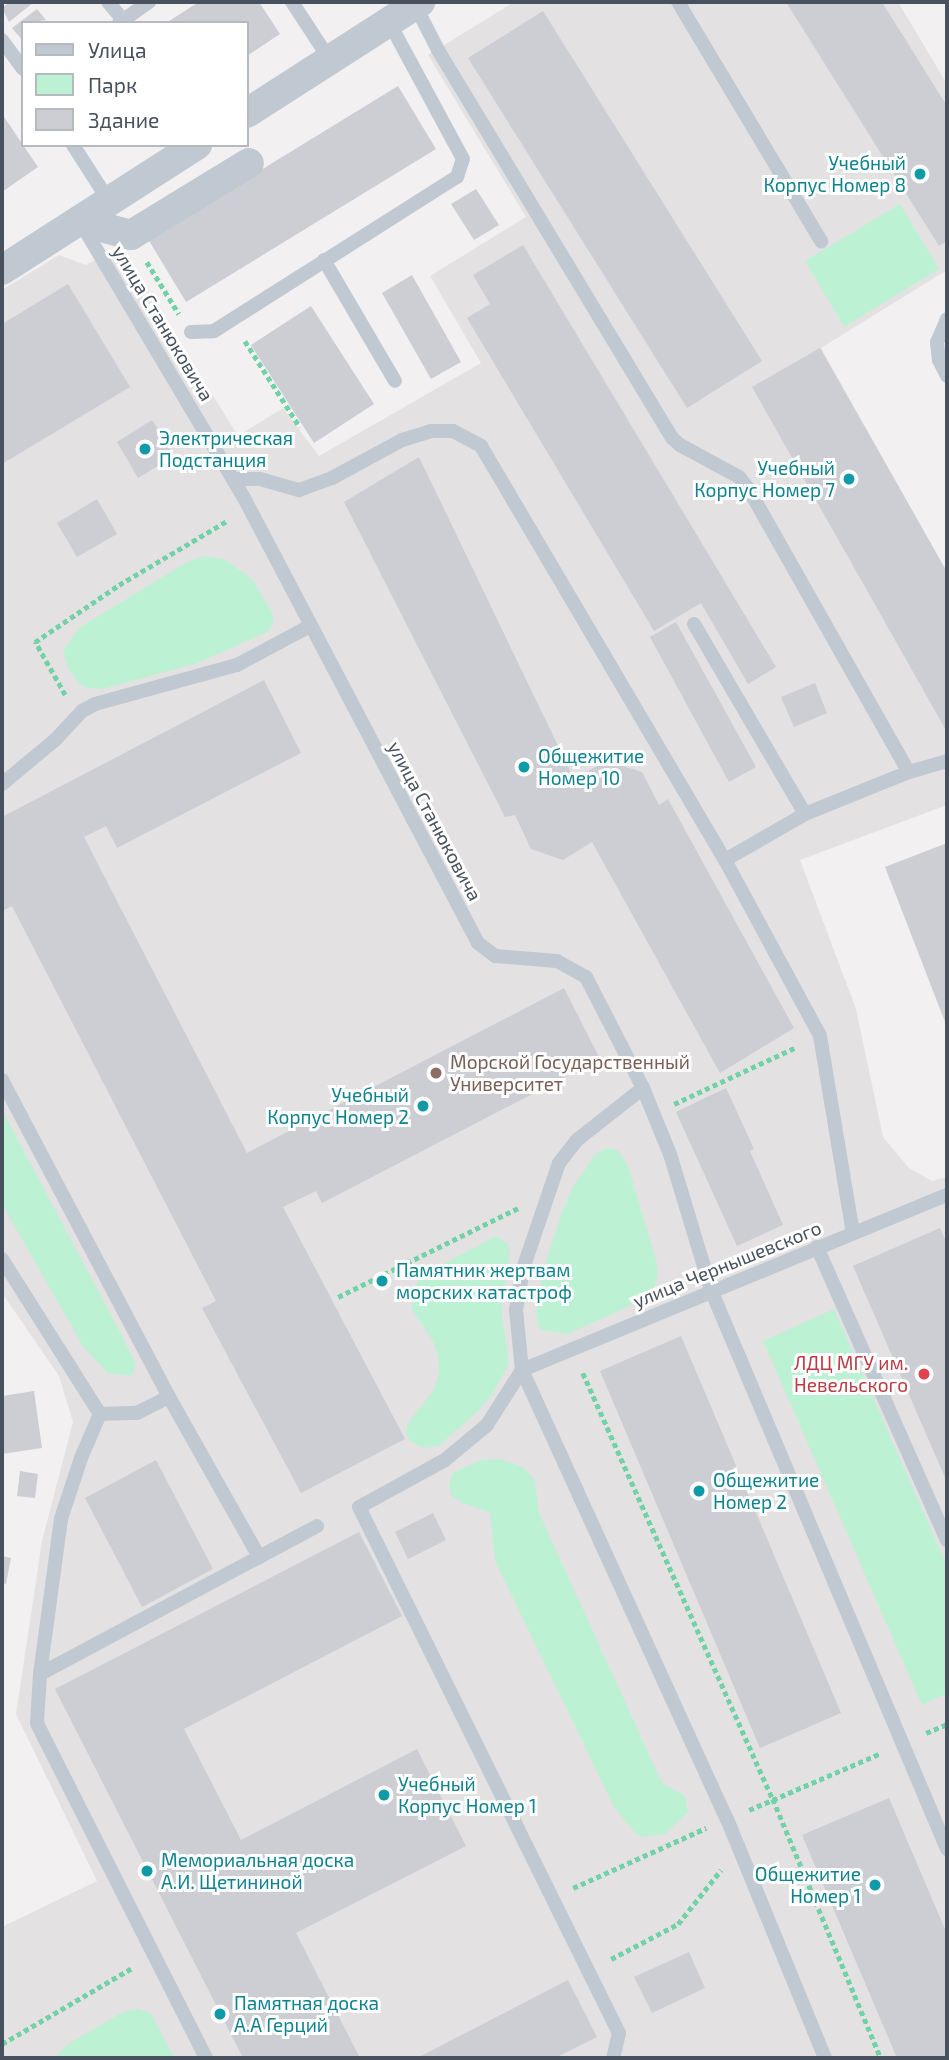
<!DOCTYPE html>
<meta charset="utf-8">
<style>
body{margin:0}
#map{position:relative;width:949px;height:2060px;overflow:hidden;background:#f2f0f0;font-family:"Exo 2",sans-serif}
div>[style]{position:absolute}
.education>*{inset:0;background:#e3e1e1}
.green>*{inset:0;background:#bcf2d3}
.building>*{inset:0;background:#ccced4}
.path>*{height:4.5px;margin-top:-2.25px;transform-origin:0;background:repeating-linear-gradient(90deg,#72d2a7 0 5px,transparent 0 8.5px)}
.service>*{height:14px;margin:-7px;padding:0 7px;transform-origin:7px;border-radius:7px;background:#c0c9d2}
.minor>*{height:30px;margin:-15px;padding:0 15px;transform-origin:15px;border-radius:15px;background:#c0c9d2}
.dots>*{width:19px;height:19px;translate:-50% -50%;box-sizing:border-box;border:4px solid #fff;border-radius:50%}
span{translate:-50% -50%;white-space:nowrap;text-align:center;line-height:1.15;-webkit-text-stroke:6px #fff;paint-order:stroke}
.culture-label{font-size:19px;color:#0d838f}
.right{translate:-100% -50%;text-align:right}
.left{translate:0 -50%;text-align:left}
.street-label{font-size:19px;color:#47525e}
.education-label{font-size:19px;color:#785e54}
.health-label{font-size:19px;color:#be3a42}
.frame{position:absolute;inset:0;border:4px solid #47525e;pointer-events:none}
.legend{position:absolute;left:21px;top:21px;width:228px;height:126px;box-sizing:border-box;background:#fff;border:2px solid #b5babf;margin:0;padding:9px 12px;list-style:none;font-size:21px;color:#47525e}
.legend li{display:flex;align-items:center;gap:14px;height:35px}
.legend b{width:35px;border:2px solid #b5babf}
</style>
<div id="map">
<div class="education">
<div style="clip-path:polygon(514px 2px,898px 2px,947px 84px,947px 270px,821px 348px,947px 572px,947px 805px,800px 860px,856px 1009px,883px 1137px,909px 1168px,932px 1181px,947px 1177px,947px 2058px,2px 2058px,2px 1927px,97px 1881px,16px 1714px,42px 1541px,73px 1422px,59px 1376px,2px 1293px,2px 290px,59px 255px,86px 265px,121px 247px,238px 436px,283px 408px,319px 456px,481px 363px,430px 276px,526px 217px,428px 55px)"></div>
</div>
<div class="green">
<div style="clip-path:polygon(900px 204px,939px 269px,844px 327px,805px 261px)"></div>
<div style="clip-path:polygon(204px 556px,224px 559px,253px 580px,273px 615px,273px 624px,267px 632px,195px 664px,102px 689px,88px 688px,79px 683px,68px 668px,63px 651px,79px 628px,187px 562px)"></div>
<div style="clip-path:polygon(2px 1110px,121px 1334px,136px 1365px,131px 1376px,108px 1373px,84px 1348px,2px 1204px)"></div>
<div style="clip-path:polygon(608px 1148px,618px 1150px,628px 1166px,656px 1260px,658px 1275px,651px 1296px,568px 1334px,540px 1330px,536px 1315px,542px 1275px,561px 1215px,572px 1188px,591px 1161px,597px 1153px)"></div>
<div style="clip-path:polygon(496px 1236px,507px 1243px,510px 1253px,501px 1307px,509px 1364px,490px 1397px,475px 1414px,438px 1446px,424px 1448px,411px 1442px,406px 1434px,408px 1423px,433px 1391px,439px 1374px,438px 1356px,433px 1341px,412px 1310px,413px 1293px,417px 1283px,429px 1272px)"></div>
<div style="clip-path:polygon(834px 1309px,947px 1566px,947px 1693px,922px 1705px,763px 1341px)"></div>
<div style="clip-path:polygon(500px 1459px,523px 1467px,535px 1481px,539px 1513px,662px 1783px,685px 1796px,688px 1812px,665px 1834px,642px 1837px,635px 1833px,614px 1807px,495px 1561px,490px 1512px,462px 1503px,451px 1495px,449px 1484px,453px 1473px,480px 1460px)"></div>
<div style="clip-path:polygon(137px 2009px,151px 2013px,174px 2058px,55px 2058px,68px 2044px,123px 2012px)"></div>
</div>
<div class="building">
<div style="clip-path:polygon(10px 2px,34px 2px,9px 22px,2px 8px)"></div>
<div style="clip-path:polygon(199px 2px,259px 2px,280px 34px,247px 56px,247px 23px,166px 23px)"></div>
<div style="clip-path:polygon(786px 2px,882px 2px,947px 106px,947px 241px,939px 246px)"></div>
<div style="clip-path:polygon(37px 9px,46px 20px,23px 23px,23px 41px,12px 28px)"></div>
<div style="clip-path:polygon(543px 11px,762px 361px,687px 408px,468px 58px)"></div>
<div style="clip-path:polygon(398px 86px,436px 149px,186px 302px,148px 239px)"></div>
<div style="clip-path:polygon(2px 114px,38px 167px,2px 192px)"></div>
<div style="clip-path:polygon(476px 189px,499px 225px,474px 240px,451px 204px)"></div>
<div style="clip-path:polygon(523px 245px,776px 667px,748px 684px,701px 603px,654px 631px,467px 318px,490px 304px,473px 275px)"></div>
<div style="clip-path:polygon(412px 275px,461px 362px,431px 379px,382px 293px)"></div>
<div style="clip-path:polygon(68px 284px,130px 387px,2px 464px,2px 324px)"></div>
<div style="clip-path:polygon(311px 306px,374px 404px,314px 443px,251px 345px)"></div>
<div style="clip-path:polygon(820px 348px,947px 572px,947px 732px,752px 387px)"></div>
<div style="clip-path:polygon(152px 420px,174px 456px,138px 478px,117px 442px)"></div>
<div style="clip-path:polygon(419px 457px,574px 779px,606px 761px,642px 772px,659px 805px,668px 799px,794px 1028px,720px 1073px,592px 842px,563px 860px,531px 849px,515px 815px,505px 817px,344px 502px)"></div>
<div style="clip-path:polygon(97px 499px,117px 534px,77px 557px,57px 523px)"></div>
<div style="clip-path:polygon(676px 622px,756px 767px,729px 782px,650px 637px)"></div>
<div style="clip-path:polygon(264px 680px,301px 753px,117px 848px,106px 826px,84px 837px,247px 1153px,564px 988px,600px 1059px,322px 1203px,316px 1191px,283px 1207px,405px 1439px,301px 1493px,202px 1308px,216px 1301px,12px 906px,2px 911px,2px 817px)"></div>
<div style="clip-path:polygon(815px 683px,827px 713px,794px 727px,781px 697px)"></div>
<div style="clip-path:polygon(947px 843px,947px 1027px,885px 867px)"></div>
<div style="clip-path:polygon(726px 1088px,754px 1149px,750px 1151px,783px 1225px,737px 1246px,676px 1112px)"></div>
<div style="clip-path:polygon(940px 1228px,947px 1244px,947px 1482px,853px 1266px)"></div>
<div style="clip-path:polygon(681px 1336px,841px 1713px,760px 1748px,600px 1371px)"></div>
<div style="clip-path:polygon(34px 1391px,42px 1448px,2px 1454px,2px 1396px)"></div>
<div style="clip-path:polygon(156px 1460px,213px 1569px,142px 1607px,85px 1498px)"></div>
<div style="clip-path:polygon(20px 1471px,38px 1474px,35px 1498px,17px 1496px)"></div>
<div style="clip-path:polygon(433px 1513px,446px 1540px,408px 1559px,395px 1532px)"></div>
<div style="clip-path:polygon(359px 1532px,402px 1616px,184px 1729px,241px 1840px,417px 1749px,466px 1846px,296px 1933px,360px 2058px,243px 2058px,55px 1689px)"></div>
<div style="clip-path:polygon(2px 1556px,11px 1558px,6px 1584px,2px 1583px)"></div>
<div style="clip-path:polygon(889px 1798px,947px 1934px,947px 2058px,897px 2058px,802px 1835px)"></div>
<div style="clip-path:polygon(689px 1952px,705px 1988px,652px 2013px,634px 1977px)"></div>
<div style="clip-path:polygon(568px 1980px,597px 2037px,555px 2058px,417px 2058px)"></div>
</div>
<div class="path">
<div style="left:147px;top:262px;width:61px;rotate:58.4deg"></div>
<div style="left:245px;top:341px;width:102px;rotate:57.4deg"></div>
<div style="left:65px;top:695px;width:61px;rotate:-119.5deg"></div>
<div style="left:35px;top:642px;width:102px;rotate:-34.2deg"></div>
<div style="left:119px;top:585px;width:126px;rotate:-30.7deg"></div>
<div style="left:674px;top:1104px;width:135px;rotate:-25deg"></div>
<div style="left:338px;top:1297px;width:201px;rotate:-26.3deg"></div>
<div style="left:583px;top:1373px;width:466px;rotate:66deg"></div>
<div style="left:773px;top:1799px;width:281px;rotate:67.4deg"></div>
<div style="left:926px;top:1733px;width:23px;rotate:-23deg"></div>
<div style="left:749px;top:1810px;width:142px;rotate:-23.3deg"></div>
<div style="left:573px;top:1888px;width:146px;rotate:-24.3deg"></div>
<div style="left:611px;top:1959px;width:76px;rotate:-27.6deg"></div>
<div style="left:678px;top:1924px;width:69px;rotate:-51.5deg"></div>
<div style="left:2px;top:2044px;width:151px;rotate:-30.3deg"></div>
</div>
<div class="service">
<div style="left:108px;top:2px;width:23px;rotate:50deg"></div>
<div style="left:292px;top:2px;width:69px;rotate:56.8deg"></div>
<div style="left:678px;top:2px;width:279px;rotate:59.1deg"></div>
<div style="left:415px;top:5px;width:51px;rotate:62.9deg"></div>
<div style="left:438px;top:50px;width:453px;rotate:58.9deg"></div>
<div style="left:672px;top:438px;width:11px;rotate:41deg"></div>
<div style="left:680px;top:445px;width:67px;rotate:28.5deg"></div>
<div style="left:739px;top:477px;width:14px;rotate:51deg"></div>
<div style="left:748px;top:488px;width:326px;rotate:60.5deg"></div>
<div style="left:909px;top:772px;width:40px;rotate:-16deg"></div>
<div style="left:119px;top:23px;width:37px;rotate:-35deg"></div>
<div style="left:2px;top:40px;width:36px;rotate:54deg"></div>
<div style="left:73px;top:145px;width:67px;rotate:57.3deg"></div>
<div style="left:82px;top:225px;width:315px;rotate:59.3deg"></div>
<div style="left:243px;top:496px;width:505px;rotate:62.27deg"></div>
<div style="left:478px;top:943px;width:21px;rotate:37deg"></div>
<div style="left:495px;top:956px;width:62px;rotate:4.6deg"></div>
<div style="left:557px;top:961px;width:33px;rotate:29deg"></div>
<div style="left:586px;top:977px;width:125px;rotate:62.8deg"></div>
<div style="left:643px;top:1088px;width:84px;rotate:141.8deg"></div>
<div style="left:577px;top:1140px;width:29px;rotate:128deg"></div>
<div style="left:559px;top:1163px;width:112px;rotate:108.8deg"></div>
<div style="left:523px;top:1269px;width:42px;rotate:99.7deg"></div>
<div style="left:516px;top:1310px;width:60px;rotate:84.3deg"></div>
<div style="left:522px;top:1370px;width:494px;rotate:65.5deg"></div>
<div style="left:727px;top:1819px;width:258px;rotate:67.7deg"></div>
<div style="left:324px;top:260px;width:140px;rotate:59.6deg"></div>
<div style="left:947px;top:319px;width:25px;rotate:113deg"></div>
<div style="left:937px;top:342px;width:18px;rotate:84deg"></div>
<div style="left:939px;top:360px;width:18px;rotate:63deg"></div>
<div style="left:191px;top:332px;width:23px;rotate:-2deg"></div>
<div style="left:214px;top:331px;width:288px;rotate:-32.4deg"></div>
<div style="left:457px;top:177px;width:19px;rotate:-72deg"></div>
<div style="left:463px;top:159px;width:156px;rotate:-118.4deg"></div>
<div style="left:233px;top:479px;width:27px"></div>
<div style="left:260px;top:479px;width:41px;rotate:15.8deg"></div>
<div style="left:299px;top:490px;width:35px;rotate:-20deg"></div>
<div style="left:332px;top:478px;width:80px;rotate:-28.5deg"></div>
<div style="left:402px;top:440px;width:30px;rotate:-17deg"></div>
<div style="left:431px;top:431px;width:22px"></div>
<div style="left:453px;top:431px;width:32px;rotate:28deg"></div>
<div style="left:481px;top:446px;width:481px;rotate:59.5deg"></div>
<div style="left:725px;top:860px;width:200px;rotate:61.6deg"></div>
<div style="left:820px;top:1036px;width:200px;rotate:80.5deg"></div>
<div style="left:694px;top:624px;width:220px;rotate:59.7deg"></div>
<div style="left:2px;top:784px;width:69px;rotate:-39.7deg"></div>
<div style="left:55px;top:740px;width:40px;rotate:-47deg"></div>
<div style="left:82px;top:711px;width:15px;rotate:-28deg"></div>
<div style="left:95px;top:704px;width:147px;rotate:-15.4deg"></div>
<div style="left:237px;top:665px;width:83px;rotate:-28.1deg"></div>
<div style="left:725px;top:860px;width:92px;rotate:-29.9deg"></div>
<div style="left:805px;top:814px;width:112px;rotate:-22deg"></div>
<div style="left:2px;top:1080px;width:358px;rotate:62.2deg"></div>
<div style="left:169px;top:1397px;width:184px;rotate:60.6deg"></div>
<div style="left:643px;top:1088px;width:71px;rotate:67.8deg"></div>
<div style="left:670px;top:1154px;width:142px;rotate:73.2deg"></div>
<div style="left:711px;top:1290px;width:607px;rotate:67.11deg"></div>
<div style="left:817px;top:1247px;width:321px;rotate:66.1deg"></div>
<div style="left:2px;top:1259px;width:183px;rotate:57.7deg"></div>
<div style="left:100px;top:1414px;width:48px;rotate:113.4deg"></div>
<div style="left:81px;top:1458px;width:64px;rotate:108.2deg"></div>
<div style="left:61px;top:1519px;width:156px;rotate:97.7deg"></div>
<div style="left:522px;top:1370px;width:65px;rotate:122.5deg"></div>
<div style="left:487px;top:1425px;width:55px;rotate:140.2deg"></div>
<div style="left:445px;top:1460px;width:98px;rotate:151.3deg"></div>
<div style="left:359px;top:1507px;width:587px;rotate:63.7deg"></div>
<div style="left:619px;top:2033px;width:26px;rotate:103deg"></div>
<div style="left:522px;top:1370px;width:460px;rotate:-22.4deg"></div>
<div style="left:100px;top:1414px;width:37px;rotate:-2deg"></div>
<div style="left:137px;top:1413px;width:36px;rotate:-27deg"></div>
<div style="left:206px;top:2058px;width:375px;rotate:-116.8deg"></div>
<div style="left:37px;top:1723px;width:49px;rotate:-86.5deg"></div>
<div style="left:40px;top:1674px;width:314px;rotate:-28.1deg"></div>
</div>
<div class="minor">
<div style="left:247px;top:113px;width:206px;rotate:-32.7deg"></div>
<div style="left:79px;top:221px;width:54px;rotate:15.1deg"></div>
<div style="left:131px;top:235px;width:138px;rotate:-31.4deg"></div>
<div style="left:2px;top:270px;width:232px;rotate:-32.7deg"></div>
</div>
<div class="dots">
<div style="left:920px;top:174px;background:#0f9aa8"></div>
<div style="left:145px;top:449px;background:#0f9aa8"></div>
<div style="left:849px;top:479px;background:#0f9aa8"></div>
<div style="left:524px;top:767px;background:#0f9aa8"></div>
<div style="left:436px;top:1073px;background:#8d6e63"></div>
<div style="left:423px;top:1106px;background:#0f9aa8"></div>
<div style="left:382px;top:1281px;background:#0f9aa8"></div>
<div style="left:924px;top:1374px;background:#e0444e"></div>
<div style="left:699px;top:1491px;background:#0f9aa8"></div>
<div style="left:384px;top:1795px;background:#0f9aa8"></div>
<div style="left:147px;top:1871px;background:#0f9aa8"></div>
<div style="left:875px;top:1885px;background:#0f9aa8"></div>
<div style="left:220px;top:2014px;background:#0f9aa8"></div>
</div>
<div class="culture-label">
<span class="right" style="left:906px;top:174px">Учебный<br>Корпус Номер 8</span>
<span class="left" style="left:159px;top:449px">Электрическая<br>Подстанция</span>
<span class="right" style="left:835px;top:479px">Учебный<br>Корпус Номер 7</span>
<span class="left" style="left:538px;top:767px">Общежитие<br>Номер 10</span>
<span class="right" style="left:409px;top:1106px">Учебный<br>Корпус Номер 2</span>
<span class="left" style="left:396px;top:1281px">Памятник жертвам<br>морских катастроф</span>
<span class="left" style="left:713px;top:1491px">Общежитие<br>Номер 2</span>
<span class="left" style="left:398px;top:1795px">Учебный<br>Корпус Номер 1</span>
<span class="left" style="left:161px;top:1871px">Мемориальная доска<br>А.И. Щетининой</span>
<span class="right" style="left:861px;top:1885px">Общежитие<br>Номер 1</span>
<span class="left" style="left:234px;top:2014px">Памятная доска<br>А.А Герций</span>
</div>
<div class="street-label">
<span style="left:163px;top:323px;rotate:59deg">улица Станюковича</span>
<span style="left:435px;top:821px;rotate:62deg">улица Станюковича</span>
<span style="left:727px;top:1264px;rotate:-22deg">улица Чернышевского</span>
</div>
<div class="education-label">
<span class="left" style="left:450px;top:1073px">Морской Государственный<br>Университет</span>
</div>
<div class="health-label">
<span class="right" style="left:908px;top:1374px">ЛДЦ МГУ им.<br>Невельского</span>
</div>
<div class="frame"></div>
<ul class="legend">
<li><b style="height:9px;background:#c0c9d2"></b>Улица</li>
<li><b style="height:19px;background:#bcf2d3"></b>Парк</li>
<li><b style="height:19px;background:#ccced4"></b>Здание</li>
</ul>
</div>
